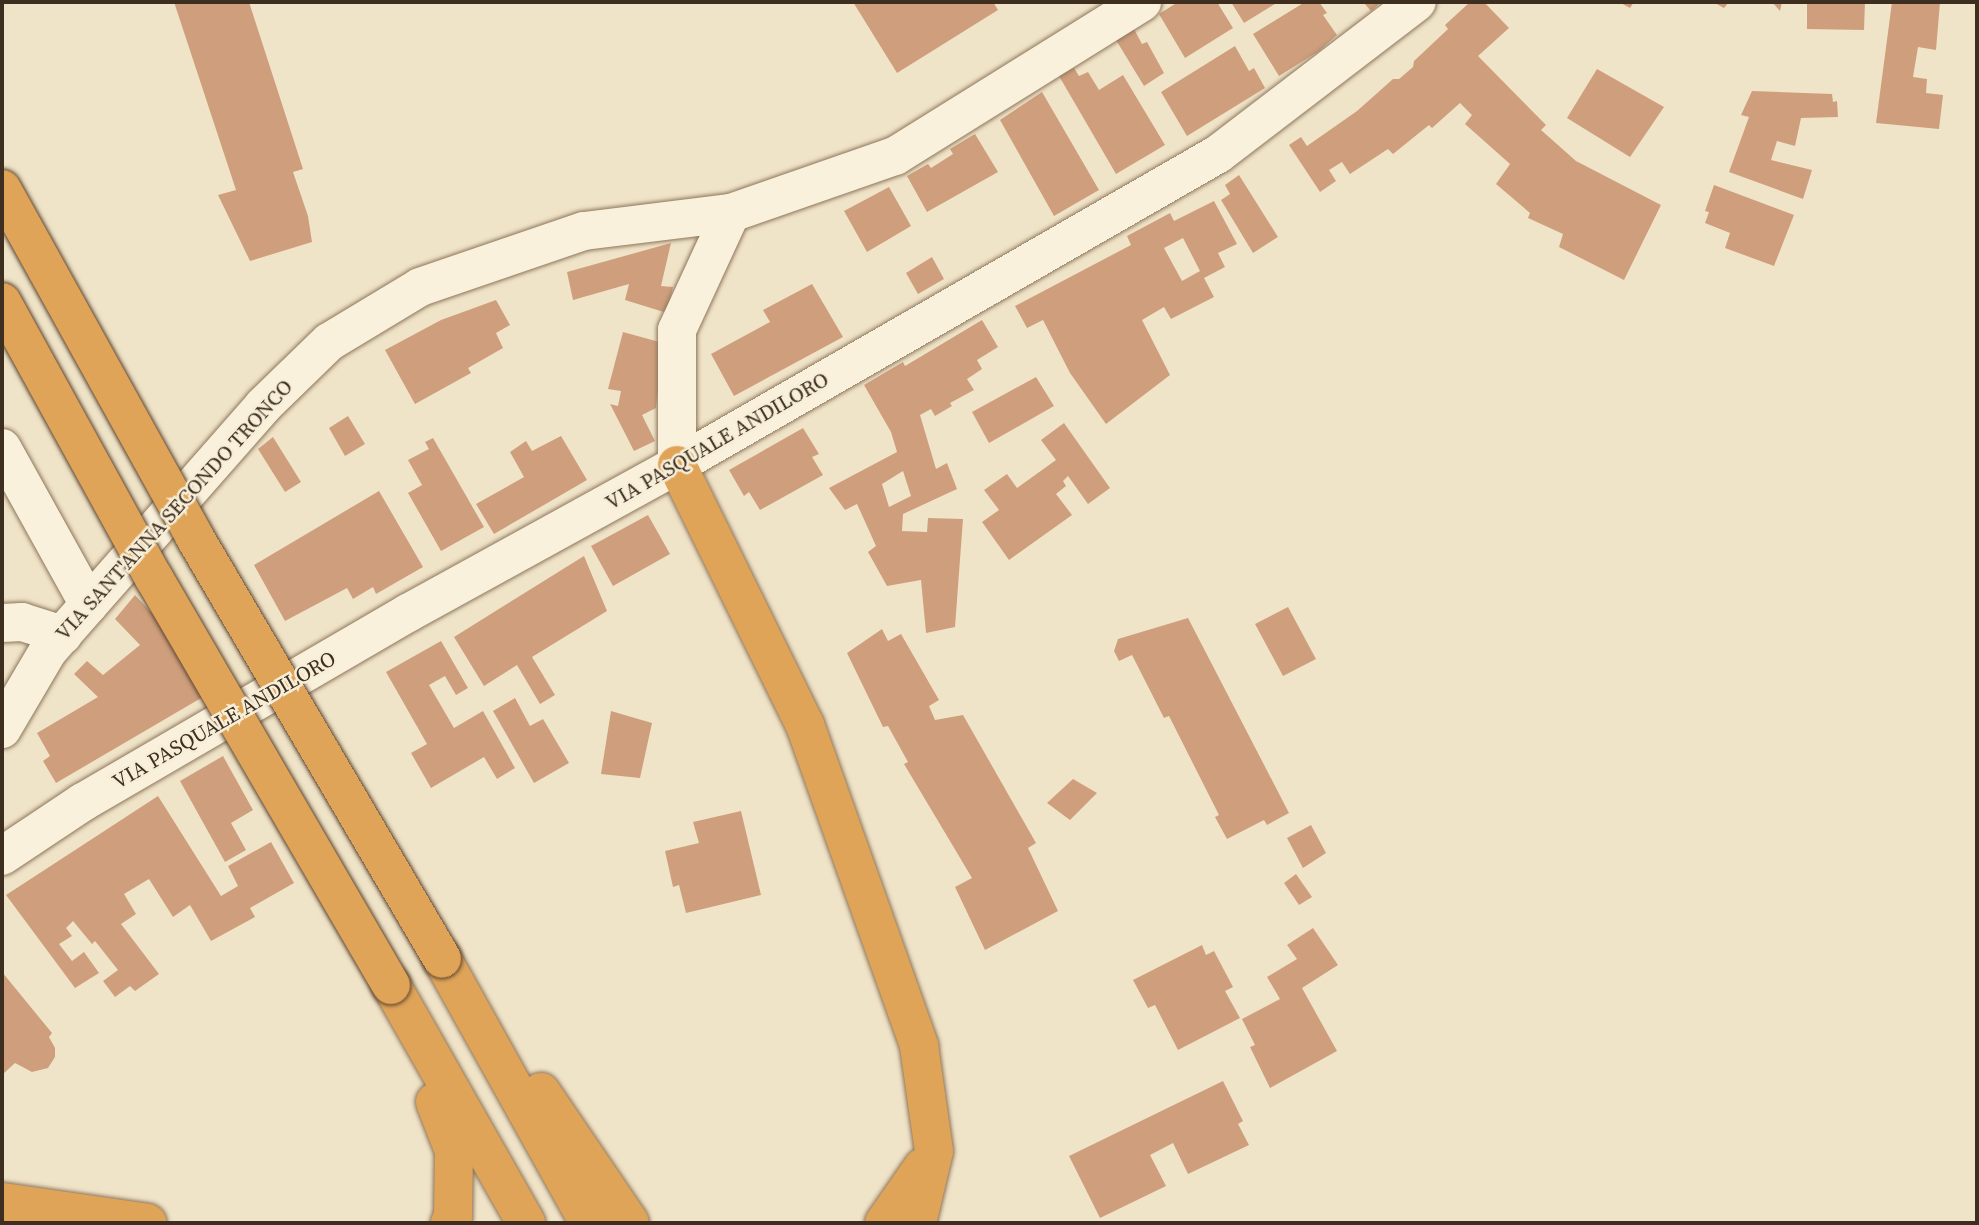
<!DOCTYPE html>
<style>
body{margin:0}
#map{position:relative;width:1979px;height:1225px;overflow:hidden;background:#f0e4c8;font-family:"Source Serif 4",serif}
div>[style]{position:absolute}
.building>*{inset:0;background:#cf9f7d}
.roads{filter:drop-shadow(0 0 2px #8d765c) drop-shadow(0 0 2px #8d765c)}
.minor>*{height:38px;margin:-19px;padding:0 19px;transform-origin:19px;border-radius:19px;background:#faf1dc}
.highway>*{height:38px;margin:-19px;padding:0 19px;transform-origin:19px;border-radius:19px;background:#e0a458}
.bridges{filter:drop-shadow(0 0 2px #5b4430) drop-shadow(0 0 2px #5b4430)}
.highway-bridge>*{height:38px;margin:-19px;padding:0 19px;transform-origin:19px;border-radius:19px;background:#e0a458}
span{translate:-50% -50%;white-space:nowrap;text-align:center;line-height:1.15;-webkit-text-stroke:5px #f7eed8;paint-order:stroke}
.street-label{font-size:21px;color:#3d2e20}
.frame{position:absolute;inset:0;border:4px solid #3d2e20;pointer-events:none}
</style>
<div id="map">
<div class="building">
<div style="clip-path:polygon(174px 2px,249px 2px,303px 169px,293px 172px,308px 216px,312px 242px,250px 261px,218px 195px,236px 190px)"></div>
<div style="clip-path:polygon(853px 2px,993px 2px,998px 10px,897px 73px)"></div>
<div style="clip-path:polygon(1178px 2px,1217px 2px,1233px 28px,1185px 58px,1159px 14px)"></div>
<div style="clip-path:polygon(1231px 2px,1278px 2px,1244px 23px)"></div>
<div style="clip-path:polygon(1305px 2px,1319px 2px,1327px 13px,1323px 15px,1337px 35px,1319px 51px,1279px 76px,1253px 34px)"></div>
<div style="clip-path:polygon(1363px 2px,1381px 2px,1371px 11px)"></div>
<div style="clip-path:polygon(1470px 2px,1484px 2px,1509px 28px,1478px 56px,1546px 125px,1541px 130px,1576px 161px,1661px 205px,1624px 280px,1559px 247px,1563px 234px,1528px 218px,1530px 213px,1496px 184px,1510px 164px,1465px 124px,1472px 115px,1460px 103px,1432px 128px,1429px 125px,1393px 154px,1388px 149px,1350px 174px,1342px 162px,1329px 170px,1336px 181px,1320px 192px,1289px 145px,1301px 137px,1307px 146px,1357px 111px,1393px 79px,1399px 79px,1413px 67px,1414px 61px,1448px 29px,1445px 25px)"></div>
<div style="clip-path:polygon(1619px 2px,1634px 2px,1630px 8px)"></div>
<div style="clip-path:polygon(1713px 2px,1729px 2px,1724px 8px)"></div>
<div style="clip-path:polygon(1772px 2px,1782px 2px,1780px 11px)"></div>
<div style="clip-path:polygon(1807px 2px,1865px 2px,1864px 30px,1807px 29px)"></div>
<div style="clip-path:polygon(1892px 2px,1940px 2px,1936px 50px,1918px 47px,1913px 77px,1927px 79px,1926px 93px,1943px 95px,1939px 129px,1876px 123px)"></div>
<div style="clip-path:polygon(1134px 29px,1142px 44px,1147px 42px,1164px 73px,1144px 86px,1116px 40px)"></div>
<div style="clip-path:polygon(1235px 46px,1249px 71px,1254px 68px,1265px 88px,1187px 136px,1161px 92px)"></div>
<div style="clip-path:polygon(1074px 68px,1079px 76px,1088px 72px,1099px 90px,1123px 75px,1165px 145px,1116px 174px,1059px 76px)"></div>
<div style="clip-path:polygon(1597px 69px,1664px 107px,1630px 157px,1567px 118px)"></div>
<div style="clip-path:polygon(1752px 91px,1832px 94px,1833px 102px,1837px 101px,1838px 117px,1801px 118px,1795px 146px,1777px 141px,1771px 160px,1812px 170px,1803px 199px,1729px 172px,1749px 117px,1741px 115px)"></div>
<div style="clip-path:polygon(1042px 92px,1099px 190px,1054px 216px,1000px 120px)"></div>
<div style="clip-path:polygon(975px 134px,998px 172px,927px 212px,907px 176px,928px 164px,931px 168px,953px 154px,950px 149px)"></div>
<div style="clip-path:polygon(1239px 175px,1278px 237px,1253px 253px,1221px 200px,1230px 194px,1225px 185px)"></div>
<div style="clip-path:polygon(1714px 185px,1794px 215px,1774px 266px,1725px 248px,1730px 233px,1705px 223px,1709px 212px,1705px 211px)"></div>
<div style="clip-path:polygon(889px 187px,911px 226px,867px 252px,844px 211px)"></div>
<div style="clip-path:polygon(evenodd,1214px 201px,1237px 244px,1218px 253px,1225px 267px,1204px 278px,1214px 297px,1171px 319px,1164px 307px,1142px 320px,1170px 375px,1106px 424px,1070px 373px,1043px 320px,1027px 328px,1015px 306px,1131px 245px,1127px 236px,1170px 213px,1174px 221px,1214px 201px,1183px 238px,1200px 271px,1182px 281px,1164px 248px,1183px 238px)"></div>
<div style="clip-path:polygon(671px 243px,661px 286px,673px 287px,667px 313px,625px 300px,629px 284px,573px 300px,567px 272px)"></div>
<div style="clip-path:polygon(932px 257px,944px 279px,918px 294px,906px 273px)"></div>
<div style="clip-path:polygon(812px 284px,843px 337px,734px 396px,711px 354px,770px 322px,763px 310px)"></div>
<div style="clip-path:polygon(496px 300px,510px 325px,496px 333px,503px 348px,468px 368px,471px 373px,415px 404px,385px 350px,441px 320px)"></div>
<div style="clip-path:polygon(evenodd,982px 320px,998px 347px,977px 360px,982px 369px,967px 379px,974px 390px,950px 403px,952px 406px,935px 416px,931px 409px,920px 415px,936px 469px,947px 463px,957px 489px,903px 514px,902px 531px,927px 532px,928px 518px,963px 519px,955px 627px,926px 633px,921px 580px,887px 586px,868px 552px,876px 546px,857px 504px,845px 510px,829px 488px,897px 452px,891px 432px,864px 385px,903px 362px,905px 366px,982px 320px,903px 471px,911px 496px,889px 507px,882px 484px,903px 471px)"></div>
<div style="clip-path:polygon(623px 332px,663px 343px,656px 408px,642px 415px,655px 441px,634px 451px,610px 404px,618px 406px,621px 391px,608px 389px)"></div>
<div style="clip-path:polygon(1036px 377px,1054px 406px,989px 443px,972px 412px)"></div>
<div style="clip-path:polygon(348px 416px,365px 444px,345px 456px,329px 428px)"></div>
<div style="clip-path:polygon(1064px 423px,1110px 488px,1088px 504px,1068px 476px,1063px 481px,1066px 486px,1056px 494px,1072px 515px,1009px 560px,982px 522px,999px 510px,984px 490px,1007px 474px,1017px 488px,1056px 460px,1041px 440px)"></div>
<div style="clip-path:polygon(803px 428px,819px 454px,812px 457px,823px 475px,760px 510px,749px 492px,744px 496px,729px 470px)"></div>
<div style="clip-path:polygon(561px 436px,587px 480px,494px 534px,476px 504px,524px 477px,510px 452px,526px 441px,532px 451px)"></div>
<div style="clip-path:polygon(273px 437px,301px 482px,285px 492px,258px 449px)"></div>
<div style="clip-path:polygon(433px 438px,484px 527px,441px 551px,408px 493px,422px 485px,408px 460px,429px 449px,425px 442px)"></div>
<div style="clip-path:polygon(379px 491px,423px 567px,376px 594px,373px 587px,353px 599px,347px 588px,285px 621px,254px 565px)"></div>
<div style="clip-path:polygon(648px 515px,670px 554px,613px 586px,591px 546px)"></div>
<div style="clip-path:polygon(584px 556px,607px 611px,532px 657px,555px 695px,540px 704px,517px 665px,484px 686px,454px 637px)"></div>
<div style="clip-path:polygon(135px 595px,220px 687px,56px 783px,43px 761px,50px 756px,37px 733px,98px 697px,74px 674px,87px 661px,103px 675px,140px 645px,115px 619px)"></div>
<div style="clip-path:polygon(1288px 607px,1316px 659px,1283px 676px,1255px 624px)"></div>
<div style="clip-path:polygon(1188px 618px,1289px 813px,1267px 825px,1264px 820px,1227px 839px,1215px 817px,1219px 815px,1169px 716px,1164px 718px,1132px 655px,1119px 661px,1114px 651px,1118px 639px)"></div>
<div style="clip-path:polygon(882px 629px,888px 641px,901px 634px,939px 700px,929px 706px,935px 720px,963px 715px,1036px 843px,1028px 848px,1058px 911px,985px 950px,955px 887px,972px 878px,904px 764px,908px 762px,888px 726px,883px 727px,847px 653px)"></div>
<div style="clip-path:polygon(441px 641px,468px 688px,456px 695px,445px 676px,429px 685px,454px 728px,483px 711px,515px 768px,497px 779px,484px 757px,431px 788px,411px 753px,427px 744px,386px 672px)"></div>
<div style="clip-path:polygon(515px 698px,530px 726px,543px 719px,569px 763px,534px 783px,493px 711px)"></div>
<div style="clip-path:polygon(611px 711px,652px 723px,640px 778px,601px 774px)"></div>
<div style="clip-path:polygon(223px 756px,253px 810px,231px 823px,246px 850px,225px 862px,180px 781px)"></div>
<div style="clip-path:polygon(1073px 779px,1097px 793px,1070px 820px,1047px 803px)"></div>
<div style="clip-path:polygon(158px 796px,221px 896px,238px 886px,228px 866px,271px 842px,294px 883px,250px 908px,255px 917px,211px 941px,190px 905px,173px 917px,149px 879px,124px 894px,136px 914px,121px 924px,159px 974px,135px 991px,130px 986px,115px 997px,103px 981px,118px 970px,95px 941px,92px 944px,73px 921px,66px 928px,72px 936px,59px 944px,72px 961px,84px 952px,99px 973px,75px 988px,6px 895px)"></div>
<div style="clip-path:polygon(741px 811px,761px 895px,686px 913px,679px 885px,673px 887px,665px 851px,699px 843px,693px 822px)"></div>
<div style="clip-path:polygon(1311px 825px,1326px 853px,1303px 868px,1287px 838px)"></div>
<div style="clip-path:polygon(1296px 874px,1312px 897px,1299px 905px,1284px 883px)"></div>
<div style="clip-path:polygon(1313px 928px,1338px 965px,1302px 988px,1337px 1051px,1270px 1088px,1250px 1047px,1255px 1045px,1242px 1019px,1280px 999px,1267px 977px,1297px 959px,1287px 945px)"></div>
<div style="clip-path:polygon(1202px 945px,1206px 955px,1214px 951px,1233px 987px,1225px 991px,1240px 1018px,1178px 1050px,1155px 1005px,1148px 1008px,1133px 980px)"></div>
<div style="clip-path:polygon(2px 972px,52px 1033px,49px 1037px,55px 1048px,55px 1057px,48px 1068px,32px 1072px,15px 1063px,2px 1075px)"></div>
<div style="clip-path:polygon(1223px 1081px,1243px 1121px,1238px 1124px,1249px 1145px,1188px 1174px,1173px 1143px,1150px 1155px,1166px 1186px,1100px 1218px,1069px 1156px)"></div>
</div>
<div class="roads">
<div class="minor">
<div style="left:2px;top:448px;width:179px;rotate:61deg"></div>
<div style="left:677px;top:465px;width:135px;rotate:-90deg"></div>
<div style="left:677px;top:330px;width:129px;rotate:-65.2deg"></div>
<div style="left:2px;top:623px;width:20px;rotate:-3deg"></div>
<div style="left:22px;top:622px;width:43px;rotate:17.6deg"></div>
<div style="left:2px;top:729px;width:91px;rotate:-59.5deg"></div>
<div style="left:48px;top:651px;width:326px;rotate:-48.7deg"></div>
<div style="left:263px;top:406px;width:92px;rotate:-44.1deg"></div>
<div style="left:329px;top:342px;width:106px;rotate:-31.1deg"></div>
<div style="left:420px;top:287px;width:173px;rotate:-18.9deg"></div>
<div style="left:584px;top:231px;width:148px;rotate:-7deg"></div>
<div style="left:731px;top:213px;width:174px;rotate:-19.2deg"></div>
<div style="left:895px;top:156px;width:291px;rotate:-31.9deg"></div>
<div style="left:2px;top:856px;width:97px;rotate:-33.7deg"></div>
<div style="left:83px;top:802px;width:376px;rotate:-30.2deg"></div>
<div style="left:408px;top:613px;width:307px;rotate:-28.8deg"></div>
<div style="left:677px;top:465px;width:624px;rotate:-29.89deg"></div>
<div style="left:1218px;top:154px;width:250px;rotate:-37.4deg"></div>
</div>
<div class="highway">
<div style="left:677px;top:465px;width:290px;rotate:63.8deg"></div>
<div style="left:805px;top:725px;width:341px;rotate:70.4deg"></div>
<div style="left:919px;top:1046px;width:106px;rotate:81.9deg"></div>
<div style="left:934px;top:1151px;width:74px;rotate:103.3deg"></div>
<div style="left:442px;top:959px;width:302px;rotate:60.9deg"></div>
<div style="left:391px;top:985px;width:274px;rotate:60.4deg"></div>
<div style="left:541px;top:1092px;width:158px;rotate:55.8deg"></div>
<div style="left:435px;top:1102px;width:53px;rotate:68.8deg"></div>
<div style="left:454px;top:1151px;width:66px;rotate:90.9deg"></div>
<div style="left:453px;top:1217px;width:7px;rotate:117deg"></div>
<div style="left:2px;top:1202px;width:147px;rotate:8.2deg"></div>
<div style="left:884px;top:1223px;width:68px;rotate:-55.1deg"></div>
</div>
</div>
<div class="bridges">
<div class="highway-bridge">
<div style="left:2px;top:189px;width:397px;rotate:61deg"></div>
<div style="left:194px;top:536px;width:490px;rotate:59.6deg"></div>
<div style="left:2px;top:302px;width:315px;rotate:61.2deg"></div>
<div style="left:154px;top:578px;width:471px;rotate:59.8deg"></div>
</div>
</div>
<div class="street-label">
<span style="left:717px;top:441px;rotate:-30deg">VIA PASQUALE ANDILORO</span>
<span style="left:174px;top:510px;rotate:-48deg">VIA SANT'ANNA SECONDO TRONCO</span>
<span style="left:224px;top:720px;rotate:-30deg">VIA PASQUALE ANDILORO</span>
</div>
<div class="frame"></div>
</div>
